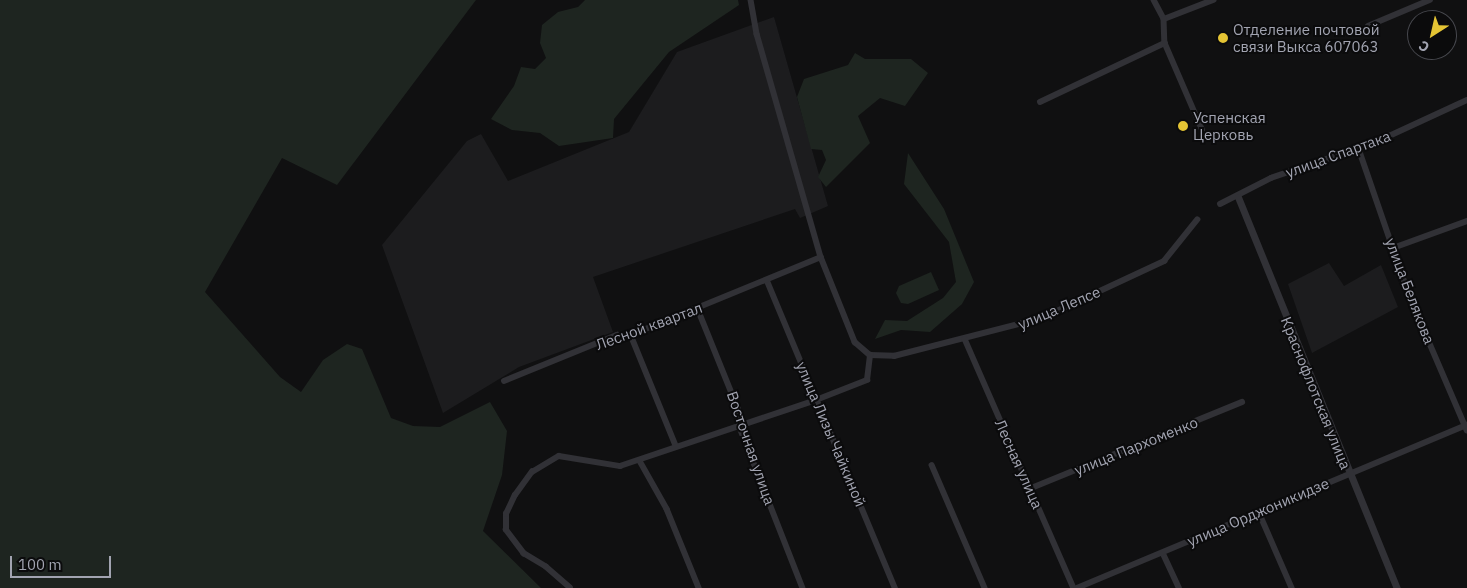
<!DOCTYPE html>
<meta charset="utf-8">
<style>
body{margin:0}
#map{position:relative;width:1467px;height:588px;overflow:hidden;background:#101011;font-family:"IBM Plex Sans",sans-serif}
div>[style]{position:absolute}
.built>*{inset:0;background:#1c1c1e}
.green>*{inset:0;background:#1e2520}
.minor>*{height:5.5px;margin:-2.75px;padding:0 2.75px;transform-origin:2.75px;border-radius:2.75px;background:#313136}
.tertiary>*{height:7px;margin:-3.5px;padding:0 3.5px;transform-origin:3.5px;border-radius:3.5px;background:#313136}
.dots>*{width:14px;height:14px;translate:-50% -50%;box-sizing:border-box;border:2px solid #0b0b0c;border-radius:50%}
span{translate:-50% -50%;white-space:nowrap;text-align:center;line-height:1.15;-webkit-text-stroke:4px #0b0b0c;paint-order:stroke}
.poi-label{font-size:15px;color:#a2a4b1}
.left{translate:0 -50%;text-align:left}
.street-label{font-size:15px;color:#a2a4b1}
.north{position:absolute;left:1407px;top:10px;width:50px;height:50px;box-sizing:border-box;background:#0b0b0c;border:1px solid #47484e;border-radius:50%;rotate:215deg;font-size:14px;font-weight:700;line-height:20px;text-align:center;color:#a2a4b1}
.north::after{content:'';display:block;margin:auto;width:18px;height:22px;background:#e4c434;clip-path:polygon(50% 0,100% 100%,50% 72%,0 100%)}
.scale{position:absolute;left:10px;top:556px;width:101px;height:22px;box-sizing:border-box;border:2px solid #a2a4b1;border-top:0;padding-left:6px;font-size:15px;line-height:18px;white-space:nowrap;color:#a2a4b1;-webkit-text-stroke:4px #0b0b0c;paint-order:stroke}
</style>
<div id="map">
<div class="built">
<div style="clip-path:polygon(774px 17px,828px 206px,800px 218px,795px 209px,593px 277px,613px 332px,519px 367px,443px 413px,382px 245px,467px 141px,481px 134px,508px 181px,629px 132px,677px 52px)"></div>
<div style="clip-path:polygon(1329px 263px,1344px 286px,1381px 265px,1398px 307px,1312px 353px,1288px 284px)"></div>
</div>
<div class="green">
<div style="clip-path:polygon(0 0,476px 0,337px 185px,282px 158px,205px 292px,280px 377px,301px 392px,323px 360px,347px 344px,362px 349px,391px 418px,413px 426px,440px 427px,490px 402px,507px 431px,502px 475px,483px 531px,541px 588px,0 588px)"></div>
<div style="clip-path:polygon(585px 0,738px 0,739px 5px,669px 52px,614px 119px,613px 138px,559px 146px,540px 133px,512px 130px,491px 119px,514px 86px,521px 67px,535px 69px,546px 58px,540px 43px,542px 25px,558px 12px,578px 7px)"></div>
<div style="clip-path:polygon(855px 53px,865px 59px,911px 59px,928px 73px,905px 106px,880px 98px,858px 116px,870px 143px,826px 187px,818px 177px,826px 160px,822px 150px,811px 149px,797px 97px,804px 79px,848px 65px)"></div>
<div style="clip-path:polygon(908px 153px,944px 209px,974px 282px,962px 304px,930px 332px,901px 330px,875px 339px,885px 320px,907px 321px,943px 298px,956px 282px,949px 242px,904px 184px)"></div>
<div style="clip-path:polygon(931px 272px,939px 290px,908px 304px,901px 303px,896px 293px,899px 286px)"></div>
</div>
<div class="minor">
<div style="left:751px;top:0;width:35px;rotate:80deg"></div>
<div style="left:757px;top:34px;width:232px;rotate:74deg"></div>
<div style="left:821px;top:257px;width:92px;rotate:68.2deg"></div>
<div style="left:855px;top:342px;width:20px;rotate:41deg"></div>
<div style="left:870px;top:355px;width:24px;rotate:2deg"></div>
<div style="left:894px;top:356px;width:153px;rotate:-14.4deg"></div>
<div style="left:1042px;top:318px;width:135px;rotate:-25deg"></div>
<div style="left:1164px;top:261px;width:53px;rotate:-51.2deg"></div>
<div style="left:1154px;top:0;width:21px;rotate:62deg"></div>
<div style="left:1164px;top:19px;width:53px;rotate:-21.2deg"></div>
<div style="left:1164px;top:19px;width:24px;rotate:88deg"></div>
<div style="left:1165px;top:43px;width:94px;rotate:66.7deg"></div>
<div style="left:1368px;top:26px;width:67px;rotate:-22.8deg"></div>
<div style="left:1040px;top:102px;width:138px;rotate:-25.3deg"></div>
<div style="left:1359px;top:149px;width:157px;rotate:71deg"></div>
<div style="left:1410px;top:297px;width:145px;rotate:66.8deg"></div>
<div style="left:1220px;top:204px;width:57px;rotate:-27deg"></div>
<div style="left:1271px;top:178px;width:109px;rotate:-18.8deg"></div>
<div style="left:1374px;top:143px;width:102px;rotate:-24.8deg"></div>
<div style="left:1393px;top:248px;width:79px;rotate:-20deg"></div>
<div style="left:767px;top:280px;width:334px;rotate:67.4deg"></div>
<div style="left:698px;top:309px;width:107px;rotate:68deg"></div>
<div style="left:738px;top:408px;width:17px;rotate:87deg"></div>
<div style="left:739px;top:425px;width:175px;rotate:68.6deg"></div>
<div style="left:631px;top:335px;width:120px;rotate:67.9deg"></div>
<div style="left:965px;top:339px;width:272px;rotate:66.4deg"></div>
<div style="left:504px;top:381px;width:122px;rotate:-22.2deg"></div>
<div style="left:617px;top:335px;width:14px"></div>
<div style="left:631px;top:335px;width:205px;rotate:-22.3deg"></div>
<div style="left:640px;top:461px;width:55px;rotate:60.6deg"></div>
<div style="left:667px;top:509px;width:85px;rotate:67.9deg"></div>
<div style="left:932px;top:465px;width:134px;rotate:66.7deg"></div>
<div style="left:1029px;top:489px;width:230px;rotate:-22.2deg"></div>
<div style="left:1259px;top:512px;width:83px;rotate:66.5deg"></div>
<div style="left:1163px;top:553px;width:38px;rotate:65deg"></div>
<div style="left:570px;top:588px;width:32px;rotate:-139deg"></div>
<div style="left:546px;top:567px;width:26px;rotate:-149deg"></div>
<div style="left:524px;top:554px;width:30px;rotate:-127deg"></div>
<div style="left:506px;top:530px;width:16px;rotate:-90deg"></div>
<div style="left:506px;top:514px;width:21px;rotate:-65deg"></div>
<div style="left:515px;top:495px;width:29px;rotate:-54deg"></div>
<div style="left:532px;top:472px;width:31px;rotate:-31deg"></div>
<div style="left:559px;top:456px;width:62px;rotate:9.3deg"></div>
<div style="left:620px;top:466px;width:207px;rotate:-18.6deg"></div>
<div style="left:816px;top:400px;width:55px;rotate:-21.4deg"></div>
<div style="left:867px;top:380px;width:25px;rotate:-83deg"></div>
<div style="left:1077px;top:588px;width:423px;rotate:-22.7deg"></div>
</div>
<div class="tertiary">
<div style="left:1238px;top:197px;width:422px;rotate:67.9deg"></div>
</div>
<div class="dots">
<div style="left:1223px;top:38px;background:#e4c434"></div>
<div style="left:1183px;top:126px;background:#e4c434"></div>
</div>
<div class="poi-label">
<span class="left" style="left:1233px;top:38px">Отделение почтовой<br>связи Выкса 607063</span>
<span class="left" style="left:1193px;top:126px">Успенская<br>Церковь</span>
</div>
<div class="street-label">
<span style="left:1338px;top:154px;rotate:-20deg">улица Спартака</span>
<span style="left:1410px;top:291px;rotate:69deg">улица Белякова</span>
<span style="left:1059px;top:308px;rotate:-23deg">улица Лепсе</span>
<span style="left:649px;top:326px;rotate:-20deg">Лесной квартал</span>
<span style="left:1316px;top:393px;rotate:68deg">Краснофлотская улица</span>
<span style="left:831px;top:434px;rotate:67deg">улица Лизы Чайкиной</span>
<span style="left:1136px;top:446px;rotate:-22deg">улица Пархоменко</span>
<span style="left:751px;top:448px;rotate:71deg">Восточная улица</span>
<span style="left:1019px;top:464px;rotate:66deg">Лесная улица</span>
<span style="left:1258px;top:512px;rotate:-23deg">улица Орджоникидзе</span>
</div>
<div class="north">С</div>
<div class="scale">100 m</div>
</div>
